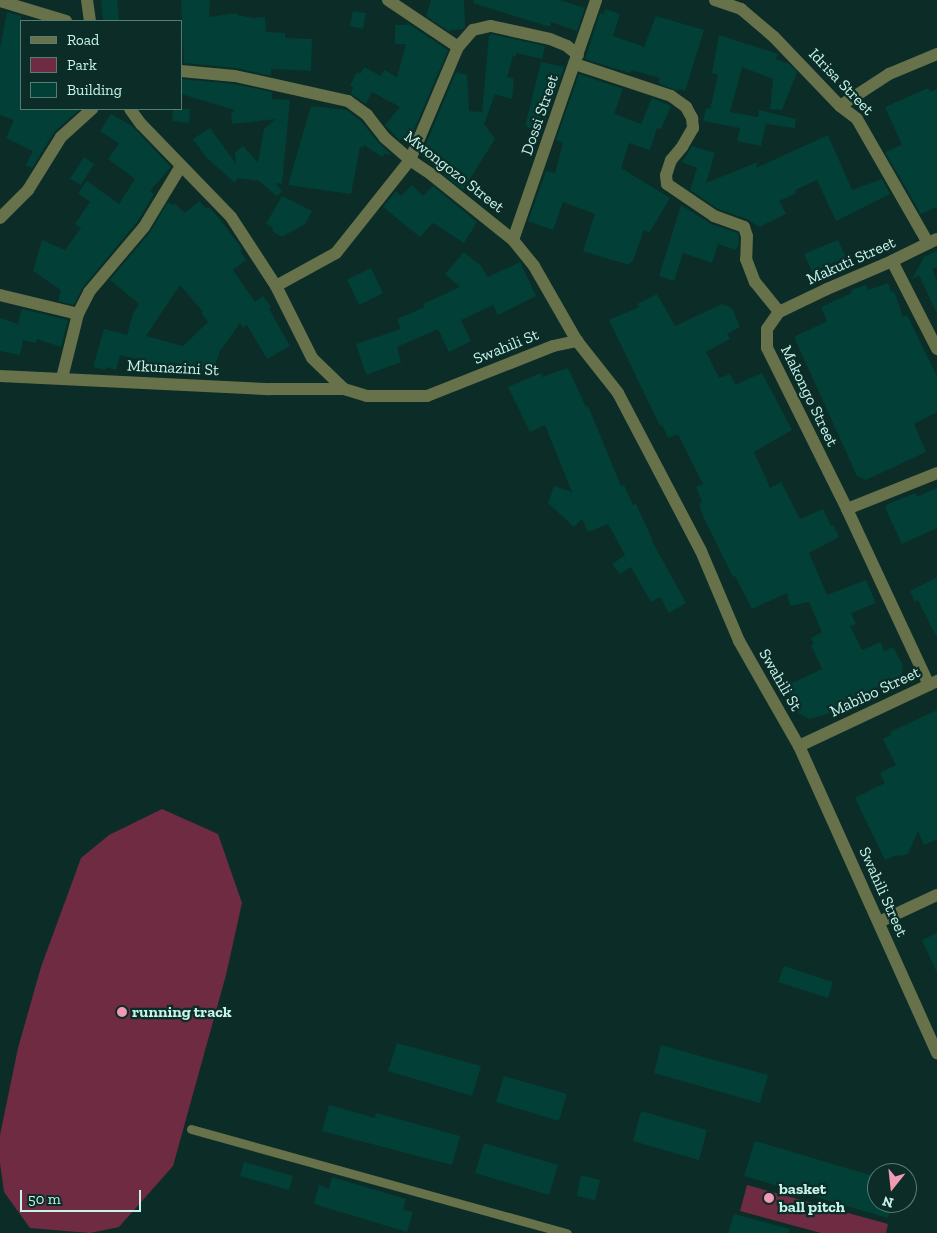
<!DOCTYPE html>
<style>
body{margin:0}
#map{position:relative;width:937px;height:1233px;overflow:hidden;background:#0c2d27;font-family:"Zilla Slab",serif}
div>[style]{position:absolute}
.green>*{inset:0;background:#6e2b42}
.building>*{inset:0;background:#013f37}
.lane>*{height:9px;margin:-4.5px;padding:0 4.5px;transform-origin:4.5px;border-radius:4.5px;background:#67714a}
.street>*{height:12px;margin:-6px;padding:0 6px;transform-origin:6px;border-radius:6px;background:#67714a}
.dots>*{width:14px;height:14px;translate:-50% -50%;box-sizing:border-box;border:2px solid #0c2d27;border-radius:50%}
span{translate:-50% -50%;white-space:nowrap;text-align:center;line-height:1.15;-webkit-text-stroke:4.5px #0c2d27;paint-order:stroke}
.street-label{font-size:16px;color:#c6f4ea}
.poi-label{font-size:16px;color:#c6f4ea;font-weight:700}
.left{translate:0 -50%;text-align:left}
.legend{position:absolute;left:20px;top:20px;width:162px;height:90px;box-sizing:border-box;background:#0c2d27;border:1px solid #567d75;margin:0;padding:6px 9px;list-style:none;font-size:15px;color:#c6f4ea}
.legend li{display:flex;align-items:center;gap:10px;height:25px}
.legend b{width:25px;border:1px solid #567d75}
.north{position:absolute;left:867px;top:1163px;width:50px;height:50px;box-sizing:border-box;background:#0c2d27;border:1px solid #567d75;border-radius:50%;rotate:196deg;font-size:14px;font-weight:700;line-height:20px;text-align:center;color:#c6f4ea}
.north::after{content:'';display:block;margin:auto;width:18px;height:22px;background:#f19ab3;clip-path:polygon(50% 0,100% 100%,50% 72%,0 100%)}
.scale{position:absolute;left:20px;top:1190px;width:121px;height:22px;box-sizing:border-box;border:2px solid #c6f4ea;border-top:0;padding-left:6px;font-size:15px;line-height:18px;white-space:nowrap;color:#c6f4ea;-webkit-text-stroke:4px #0c2d27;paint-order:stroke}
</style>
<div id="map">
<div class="green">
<div style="clip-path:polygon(162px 809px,218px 834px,242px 903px,226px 975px,173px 1166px,119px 1227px,90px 1233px,30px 1228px,4px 1192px,0 1163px,0 1135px,18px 1048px,41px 967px,81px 858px,109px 835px)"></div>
<div style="clip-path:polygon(747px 1185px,888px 1224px,886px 1233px,821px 1233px,740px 1211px)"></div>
</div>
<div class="building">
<div style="clip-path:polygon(101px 0,117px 0,119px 21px,103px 21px)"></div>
<div style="clip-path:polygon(181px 0,210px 0,209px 17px,237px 13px,237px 15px,254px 18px,265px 17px,266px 32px,285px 33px,285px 38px,312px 39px,311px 71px,271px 69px,271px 76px,236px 68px,184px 63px)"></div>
<div style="clip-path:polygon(431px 0,464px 0,465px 27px,463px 29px,450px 30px,450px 32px,426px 16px)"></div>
<div style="clip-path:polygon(474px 0,560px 0,585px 8px,577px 31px,551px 22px,550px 27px,473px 3px)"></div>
<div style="clip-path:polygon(605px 9px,620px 14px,613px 36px,644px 47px,656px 16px,704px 30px,685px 91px,679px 89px,678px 91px,658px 83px,660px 78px,632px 70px,629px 73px,585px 59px,600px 13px,604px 14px)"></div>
<div style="clip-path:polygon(353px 11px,366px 13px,363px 29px,350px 26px)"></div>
<div style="clip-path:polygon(7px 12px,21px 16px,21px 109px,80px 109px,54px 132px,32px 168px,26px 165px,33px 151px,6px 138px,14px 120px,0 115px,0 49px)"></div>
<div style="clip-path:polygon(407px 23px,448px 50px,408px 144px,401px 139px,400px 141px,385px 125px,400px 107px,372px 92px,366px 104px,351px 94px,353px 87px,350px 86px,357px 72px,360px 74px,364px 67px,381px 76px,384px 70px,397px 77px,406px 44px,395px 44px,395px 25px,407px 25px)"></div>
<div style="clip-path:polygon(491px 34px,545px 46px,542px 59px,516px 53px,516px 56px,513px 56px,507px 77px,514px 79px,512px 99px,495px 94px,484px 124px,495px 139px,463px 190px,443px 174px,450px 167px,423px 151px,456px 72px,467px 75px,469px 111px,482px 112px,489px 35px)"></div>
<div style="clip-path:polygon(719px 35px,778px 54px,776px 59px,789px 64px,797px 72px,782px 110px,770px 109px,773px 79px,742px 67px,730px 112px,758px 117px,759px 110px,796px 119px,795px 128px,766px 124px,761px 146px,737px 141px,740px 128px,703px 121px,706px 108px,710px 109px,718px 75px,712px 73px)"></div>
<div style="clip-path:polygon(541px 62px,564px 67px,541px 133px,525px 126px)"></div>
<div style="clip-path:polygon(579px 74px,623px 89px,614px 114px,641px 124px,652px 98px,671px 106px,661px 129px,657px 128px,650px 150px,629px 143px,621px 168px,670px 198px,649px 233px,644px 230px,632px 263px,630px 262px,629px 265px,583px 251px,595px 214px,563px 202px,553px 230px,528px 221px,546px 171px,555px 173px,563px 143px,556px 140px)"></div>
<div style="clip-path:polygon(181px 79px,234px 84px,272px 92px,272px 99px,290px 100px,282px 184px,275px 183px,282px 191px,277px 196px,259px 181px,237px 178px,235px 183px,206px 157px,193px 139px,210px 128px,236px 164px,235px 152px,243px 146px,258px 163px,264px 129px,276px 119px,232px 124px,231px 113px,235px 110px,181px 94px)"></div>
<div style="clip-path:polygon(928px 88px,930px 92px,937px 89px,937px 207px,921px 214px,885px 152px,902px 145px,885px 107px)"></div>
<div style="clip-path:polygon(311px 106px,347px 110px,361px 121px,379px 143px,391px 154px,389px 155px,385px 153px,382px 157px,364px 145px,363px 148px,360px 147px,351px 194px,288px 185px)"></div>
<div style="clip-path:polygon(173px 109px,190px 109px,189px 123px,172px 121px)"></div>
<div style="clip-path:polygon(111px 114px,132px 126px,171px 167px,150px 191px,154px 194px,137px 222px,83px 287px,74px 305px,58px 301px,61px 290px,33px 271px,42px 240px,65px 250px,81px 228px,75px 224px,90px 202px,78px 193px,87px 181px,119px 204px,135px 179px,108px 159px,119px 143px,100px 131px)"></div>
<div style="clip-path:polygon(828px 135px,852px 190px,882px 179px,890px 194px,836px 221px,817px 180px,795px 190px,796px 193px,779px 201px,786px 214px,759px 227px,747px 219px,718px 209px,690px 190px,697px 168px,682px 162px,692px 146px,715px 153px,706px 183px,758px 162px,756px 168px)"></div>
<div style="clip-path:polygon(84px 157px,94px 164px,81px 185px,70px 179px)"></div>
<div style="clip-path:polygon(412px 185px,423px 196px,433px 186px,477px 222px,464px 243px,433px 223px,420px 237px,383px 207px,396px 191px,401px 196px)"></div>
<div style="clip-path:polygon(282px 196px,312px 211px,305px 224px,282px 237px,272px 231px,273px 228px,266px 224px)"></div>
<div style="clip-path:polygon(evenodd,199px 201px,207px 209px,209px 207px,222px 222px,242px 249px,240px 251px,246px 260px,233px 270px,255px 302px,263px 296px,271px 307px,269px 309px,290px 346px,267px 359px,247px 325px,243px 328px,240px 323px,220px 351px,214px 368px,205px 364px,203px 372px,170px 362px,167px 373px,155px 370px,157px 366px,144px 364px,145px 361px,120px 355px,116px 370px,106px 367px,105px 370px,93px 367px,104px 329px,127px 335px,133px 314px,139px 304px,110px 280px,150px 232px,168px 202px,173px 205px,174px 203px,185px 213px,199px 201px,180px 285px,203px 312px,201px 313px,208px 322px,183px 346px,146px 336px,180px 285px)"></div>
<div style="clip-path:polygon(681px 205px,711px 224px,738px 233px,739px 244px,736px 250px,718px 244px,712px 263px,683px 253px,674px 281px,659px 276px)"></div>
<div style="clip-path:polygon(838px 240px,846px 257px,812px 272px,804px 254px)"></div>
<div style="clip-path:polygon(937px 251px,937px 267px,932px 269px,937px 281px,937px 314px,919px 275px,912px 279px,924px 257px)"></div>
<div style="clip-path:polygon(464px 252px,481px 266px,488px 277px,520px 262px,536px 296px,498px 315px,493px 305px,461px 320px,471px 341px,449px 352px,438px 329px,397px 347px,401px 362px,366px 375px,356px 344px,401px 329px,397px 319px,425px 307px,423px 304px,460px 287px,445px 274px)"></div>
<div style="clip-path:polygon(371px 268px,383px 293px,359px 305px,347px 280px)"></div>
<div style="clip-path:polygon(888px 283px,891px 292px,894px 291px,903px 317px,907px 315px,937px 376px,937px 412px,914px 424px,926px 452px,866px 480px,857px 476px,794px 337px,827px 321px,821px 307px,852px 293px,851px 290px,866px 285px,868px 290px)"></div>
<div style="clip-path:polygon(657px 294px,675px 326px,722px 304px,732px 308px,740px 327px,727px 334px,730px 339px,706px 352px,719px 378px,730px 374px,735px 385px,762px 373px,792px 430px,754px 452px,770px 488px,781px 482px,800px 519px,823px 509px,831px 526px,833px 525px,839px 537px,809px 553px,827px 595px,866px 580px,876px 603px,851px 613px,856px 624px,850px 626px,862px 650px,881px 642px,884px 651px,893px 647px,903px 666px,901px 675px,827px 714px,810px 719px,798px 713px,786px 686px,822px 669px,811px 645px,814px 644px,811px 638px,822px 632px,809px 602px,790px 606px,787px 593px,752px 609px,735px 576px,733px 577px,704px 518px,699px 504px,702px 502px,696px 487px,703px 484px,678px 434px,668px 438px,662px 425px,660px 426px,609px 320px,639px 307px,637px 304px)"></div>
<div style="clip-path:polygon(22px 309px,68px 320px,61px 347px,37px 339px,36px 343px,23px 340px,20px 355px,0 351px,0 318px,18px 324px)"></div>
<div style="clip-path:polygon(568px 368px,586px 407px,588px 406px,621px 486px,624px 485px,633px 505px,636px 504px,653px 541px,652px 541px,686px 603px,669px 613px,660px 597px,651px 602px,631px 567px,620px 574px,612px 564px,625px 555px,608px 524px,588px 532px,582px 519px,574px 527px,548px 503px,554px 486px,572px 492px,545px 425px,530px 432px,508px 387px,541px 373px,542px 377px)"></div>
<div style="clip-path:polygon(937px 488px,937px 528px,902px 544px,886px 510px,886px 505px,915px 493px,917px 497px)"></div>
<div style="clip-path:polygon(937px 577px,937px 638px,918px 600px,915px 602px,910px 591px)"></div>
<div style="clip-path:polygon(937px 710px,937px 839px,924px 845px,918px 831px,908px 854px,902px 856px,897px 855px,885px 860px,855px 798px,885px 783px,880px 773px,896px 765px,883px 739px,891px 735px,890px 732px)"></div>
<div style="clip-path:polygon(937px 933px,937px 973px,922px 940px)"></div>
<div style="clip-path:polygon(784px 966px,833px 982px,828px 998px,778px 982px)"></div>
<div style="clip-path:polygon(397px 1043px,481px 1066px,472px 1096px,388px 1071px)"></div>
<div style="clip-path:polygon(661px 1045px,768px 1075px,760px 1103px,654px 1073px)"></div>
<div style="clip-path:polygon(504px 1076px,567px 1094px,559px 1121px,496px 1102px)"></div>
<div style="clip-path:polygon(329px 1105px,375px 1118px,376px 1113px,460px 1136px,452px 1165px,322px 1131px)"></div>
<div style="clip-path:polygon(641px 1111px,707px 1130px,699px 1160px,633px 1141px)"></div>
<div style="clip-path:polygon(755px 1141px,877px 1177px,877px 1203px,892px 1203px,888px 1218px,744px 1176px)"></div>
<div style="clip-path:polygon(484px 1143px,558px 1165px,549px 1195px,475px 1173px)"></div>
<div style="clip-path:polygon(244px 1162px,293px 1176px,289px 1190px,240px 1176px)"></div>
<div style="clip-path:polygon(581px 1175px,600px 1180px,595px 1200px,577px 1196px)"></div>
<div style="clip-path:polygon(332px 1177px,406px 1199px,403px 1210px,413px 1212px,407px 1232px,314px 1204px,319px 1185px,329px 1189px)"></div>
<div style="clip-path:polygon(734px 1214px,790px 1229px,789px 1233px,728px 1233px)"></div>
</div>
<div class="lane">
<div style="left:191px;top:1129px;width:390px;rotate:15.5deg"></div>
</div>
<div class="street">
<div style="left:87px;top:0;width:21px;rotate:82deg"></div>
<div style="left:388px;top:0;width:84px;rotate:33.9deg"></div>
<div style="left:715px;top:0;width:28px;rotate:19deg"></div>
<div style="left:741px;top:9px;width:43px;rotate:40.3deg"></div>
<div style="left:774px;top:37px;width:95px;rotate:46.3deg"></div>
<div style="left:840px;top:106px;width:21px;rotate:37deg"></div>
<div style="left:857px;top:119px;width:143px;rotate:60.2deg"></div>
<div style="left:0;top:1px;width:69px;rotate:16.9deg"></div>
<div style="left:575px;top:64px;width:101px;rotate:18.4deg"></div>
<div style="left:671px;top:96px;width:19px;rotate:36deg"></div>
<div style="left:686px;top:107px;width:13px;rotate:61deg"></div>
<div style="left:692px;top:118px;width:10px;rotate:84deg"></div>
<div style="left:693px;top:128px;width:22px;rotate:120deg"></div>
<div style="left:682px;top:147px;width:17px;rotate:130deg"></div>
<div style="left:671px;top:160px;width:16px;rotate:108deg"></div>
<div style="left:666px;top:175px;width:9px;rotate:84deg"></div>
<div style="left:667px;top:184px;width:57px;rotate:34.2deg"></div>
<div style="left:714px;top:216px;width:32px;rotate:20deg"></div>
<div style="left:744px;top:227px;width:9px;rotate:72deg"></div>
<div style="left:747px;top:236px;width:23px;rotate:92deg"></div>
<div style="left:746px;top:259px;width:25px;rotate:69deg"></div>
<div style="left:755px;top:282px;width:38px;rotate:51deg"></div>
<div style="left:181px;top:71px;width:54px;rotate:5.3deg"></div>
<div style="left:235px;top:76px;width:116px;rotate:12.5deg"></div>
<div style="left:348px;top:101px;width:24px;rotate:36deg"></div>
<div style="left:367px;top:115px;width:29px;rotate:52deg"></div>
<div style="left:385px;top:138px;width:33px;rotate:41deg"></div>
<div style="left:410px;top:160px;width:27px;rotate:34deg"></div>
<div style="left:432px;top:175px;width:104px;rotate:38.7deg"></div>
<div style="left:513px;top:240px;width:33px;rotate:51deg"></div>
<div style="left:534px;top:266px;width:86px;rotate:60.2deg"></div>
<div style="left:840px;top:106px;width:59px;rotate:-33.1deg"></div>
<div style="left:889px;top:74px;width:52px;rotate:-22.6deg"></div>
<div style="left:130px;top:109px;width:19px;rotate:54deg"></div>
<div style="left:141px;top:124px;width:129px;rotate:45.9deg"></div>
<div style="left:231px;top:217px;width:82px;rotate:56.9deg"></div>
<div style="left:276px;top:286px;width:80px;rotate:63.4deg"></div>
<div style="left:312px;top:358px;width:45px;rotate:44.1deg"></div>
<div style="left:344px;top:389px;width:24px;rotate:17deg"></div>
<div style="left:367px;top:396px;width:60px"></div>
<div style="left:427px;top:396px;width:136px;rotate:-21.6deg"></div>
<div style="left:553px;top:346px;width:25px;rotate:-12deg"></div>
<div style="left:577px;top:341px;width:66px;rotate:51.7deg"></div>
<div style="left:618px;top:393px;width:178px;rotate:62.3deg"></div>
<div style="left:701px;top:551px;width:98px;rotate:67.1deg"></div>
<div style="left:739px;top:641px;width:121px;rotate:60.3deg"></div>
<div style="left:799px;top:746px;width:337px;rotate:65.8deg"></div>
<div style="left:0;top:218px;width:40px;rotate:-45deg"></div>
<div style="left:28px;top:190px;width:62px;rotate:-58.1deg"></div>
<div style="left:61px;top:137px;width:42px;rotate:-42.1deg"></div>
<div style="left:513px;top:240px;width:254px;rotate:-70.9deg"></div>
<div style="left:892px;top:261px;width:99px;rotate:62.9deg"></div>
<div style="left:276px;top:286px;width:68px;rotate:-28.8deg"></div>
<div style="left:336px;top:253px;width:119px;rotate:-51.5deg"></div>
<div style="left:410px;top:160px;width:123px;rotate:-67deg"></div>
<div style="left:458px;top:47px;width:23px;rotate:-49deg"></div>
<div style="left:473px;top:30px;width:18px;rotate:-13deg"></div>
<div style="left:491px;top:26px;width:60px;rotate:12.4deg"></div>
<div style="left:550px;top:39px;width:18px;rotate:22deg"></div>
<div style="left:567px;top:46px;width:14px;rotate:39deg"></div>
<div style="left:0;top:295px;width:80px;rotate:13.7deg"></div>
<div style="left:0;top:376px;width:270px;rotate:2.8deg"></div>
<div style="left:270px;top:389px;width:74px"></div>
<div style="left:62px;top:378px;width:66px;rotate:-76deg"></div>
<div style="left:78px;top:314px;width:25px;rotate:-63deg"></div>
<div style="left:89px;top:292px;width:85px;rotate:-49.8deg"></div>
<div style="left:144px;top:227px;width:71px;rotate:-58.8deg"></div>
<div style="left:847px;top:509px;width:97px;rotate:-21.8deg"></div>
<div style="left:929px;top:685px;width:194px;rotate:-115deg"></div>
<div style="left:847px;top:509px;width:180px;rotate:-116.4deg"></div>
<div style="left:767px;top:348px;width:19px;rotate:-90deg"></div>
<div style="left:767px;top:329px;width:21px;rotate:-55deg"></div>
<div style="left:779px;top:312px;width:53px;rotate:-25.6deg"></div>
<div style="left:827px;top:289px;width:71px;rotate:-23.3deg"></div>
<div style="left:892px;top:261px;width:50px;rotate:-26.1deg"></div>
<div style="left:799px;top:746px;width:153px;rotate:-25.2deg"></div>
<div style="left:879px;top:922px;width:64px;rotate:-25deg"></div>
</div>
<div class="dots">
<div style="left:122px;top:1012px;background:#f19ab3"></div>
<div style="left:769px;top:1198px;background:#f19ab3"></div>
</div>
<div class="street-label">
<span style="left:841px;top:82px;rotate:46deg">Idrisa Street</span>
<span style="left:540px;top:115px;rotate:-71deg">Dossi Street</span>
<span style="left:454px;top:172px;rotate:38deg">Mwongozo Street</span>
<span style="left:851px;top:261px;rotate:-24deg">Makuti Street</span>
<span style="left:506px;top:347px;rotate:-22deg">Swahili St</span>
<span style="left:173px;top:368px;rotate:3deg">Mkunazini St</span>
<span style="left:809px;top:396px;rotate:64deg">Makongo Street</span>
<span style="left:780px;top:680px;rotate:60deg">Swahili St</span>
<span style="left:875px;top:692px;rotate:-25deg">Mabibo Street</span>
<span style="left:883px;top:892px;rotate:66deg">Swahili Street</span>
</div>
<div class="poi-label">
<span class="left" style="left:132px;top:1012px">running track</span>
<span class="left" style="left:779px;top:1198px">basket<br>ball pitch</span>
</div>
<ul class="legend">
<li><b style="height:6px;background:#67714a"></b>Road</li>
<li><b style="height:14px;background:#6e2b42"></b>Park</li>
<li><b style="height:14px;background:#013f37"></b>Building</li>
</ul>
<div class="north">N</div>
<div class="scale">50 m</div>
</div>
